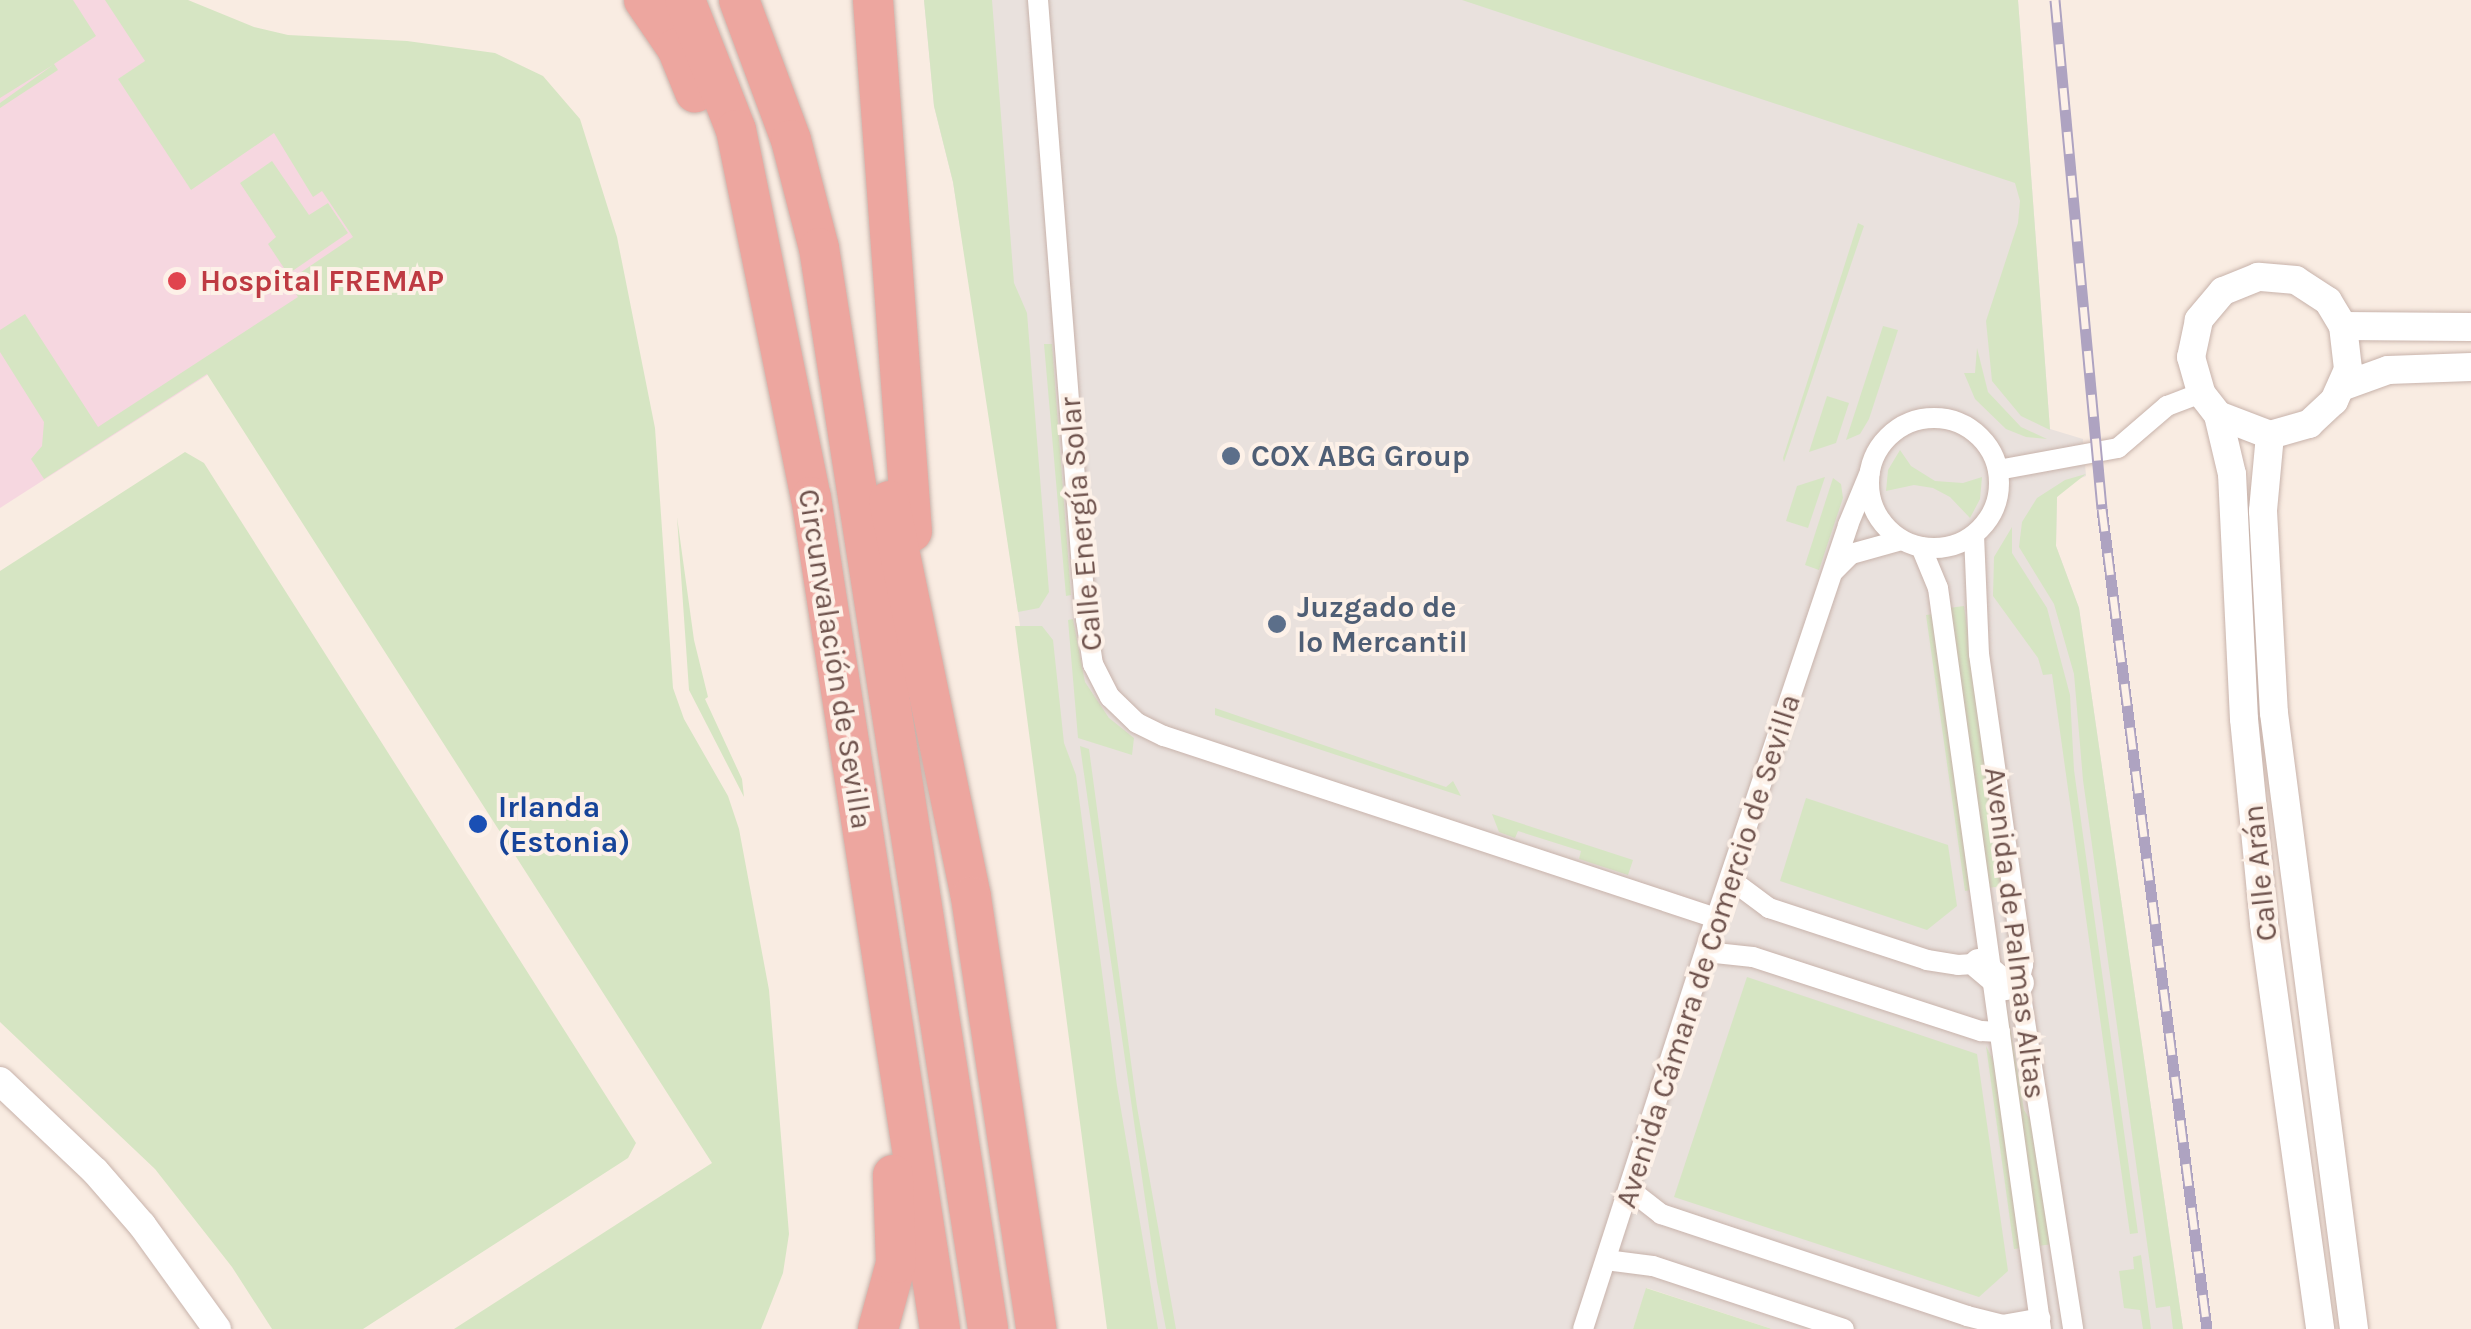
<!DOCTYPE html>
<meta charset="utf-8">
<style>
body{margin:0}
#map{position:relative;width:2471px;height:1329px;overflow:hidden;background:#f9ece2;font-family:Karla,sans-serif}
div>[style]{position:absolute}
.industrial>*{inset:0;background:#e9e1dd}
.medical>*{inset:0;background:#f6d7e0}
.green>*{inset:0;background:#d6e5c3}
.roads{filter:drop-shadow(0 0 2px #c8b3ab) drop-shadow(0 0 2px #c8b3ab)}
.minor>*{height:20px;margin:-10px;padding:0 10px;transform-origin:10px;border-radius:10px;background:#fff}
.minor>.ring{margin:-10px;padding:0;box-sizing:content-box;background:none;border:20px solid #fff;border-radius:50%}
.tertiary>*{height:28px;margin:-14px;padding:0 14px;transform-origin:14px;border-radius:14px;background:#fff}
.secondary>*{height:30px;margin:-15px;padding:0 15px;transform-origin:15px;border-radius:15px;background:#fff}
.motorway>*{height:40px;margin:-20px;padding:0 20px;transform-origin:20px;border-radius:20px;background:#eda69f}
.rail>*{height:11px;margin-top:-5.5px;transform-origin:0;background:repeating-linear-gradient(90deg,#fdf1e8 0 22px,#aea3c1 0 44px);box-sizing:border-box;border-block:2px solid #aea3c1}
.dots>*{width:28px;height:28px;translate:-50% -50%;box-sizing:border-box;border:5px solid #fdf1e8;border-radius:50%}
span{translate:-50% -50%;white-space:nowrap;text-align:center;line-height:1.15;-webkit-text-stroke:8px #fdf1e8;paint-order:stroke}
.health-label{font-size:30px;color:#be3a42;font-weight:700}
.left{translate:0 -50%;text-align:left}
.service-label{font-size:30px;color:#4e5e75;font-weight:700}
.street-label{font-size:30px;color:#6e524c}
.transit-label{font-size:30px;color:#164399;font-weight:700}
</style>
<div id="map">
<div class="industrial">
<div style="clip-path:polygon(924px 0,2018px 0,2050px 429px,2083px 439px,2086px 476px,2069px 483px,2057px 497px,2056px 546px,2079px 608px,2183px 1329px,1772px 1329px,1647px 1288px,1633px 1329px,1109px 1329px,1040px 764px,986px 390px,953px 182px,934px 106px)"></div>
</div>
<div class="medical">
<div style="clip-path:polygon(0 0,177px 0,399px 252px,0 508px)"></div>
</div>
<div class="green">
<div style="clip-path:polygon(0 0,73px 0,96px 36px,54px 64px,58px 70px,0 108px,0 103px,53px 65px,0 98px)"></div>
<div style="clip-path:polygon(105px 0,188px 0,254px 27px,288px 35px,407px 41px,495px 53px,543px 76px,580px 119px,617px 237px,655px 428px,673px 688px,684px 719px,728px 796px,739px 829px,769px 990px,789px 1234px,783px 1273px,761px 1329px,454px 1329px,712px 1163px,207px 374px,44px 479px,31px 459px,42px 446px,44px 422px,0 352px,0 330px,25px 314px,98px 427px,298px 297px,288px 281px,353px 237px,322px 191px,313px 197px,274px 133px,191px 190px,118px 79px,145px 61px)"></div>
<div style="clip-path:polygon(924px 0,992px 0,1014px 283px,1027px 313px,1049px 592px,1039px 608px,1018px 612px,953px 182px,934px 106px)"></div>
<div style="clip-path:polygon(1462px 0,2018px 0,2050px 430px,2021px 416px,1992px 381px,1986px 321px,2018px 223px,2020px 201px,2015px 183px)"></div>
<div style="clip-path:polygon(272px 161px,309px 215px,328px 203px,348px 233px,288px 274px,268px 244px,276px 237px,240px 183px)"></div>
<div style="clip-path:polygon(1858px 223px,1864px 226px,1784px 462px,1783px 458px)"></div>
<div style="clip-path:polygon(1883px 326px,1898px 330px,1869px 419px,1860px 434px,1846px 440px)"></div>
<div style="clip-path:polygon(1044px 344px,1052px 344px,1071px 595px,1066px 596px)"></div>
<div style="clip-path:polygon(1977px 348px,1988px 392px,2021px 427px,2047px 439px,2026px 437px,2006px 429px,1975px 399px,1964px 373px,1975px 373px)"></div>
<div style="clip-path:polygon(1827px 396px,1849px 403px,1836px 443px,1809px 452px)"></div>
<div style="clip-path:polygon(1900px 450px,1911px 466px,1935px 481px,1963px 483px,1982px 477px,1980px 499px,1970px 518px,1950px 497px,1933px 488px,1914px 485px,1886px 491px,1888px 470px)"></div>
<div style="clip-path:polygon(185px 452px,204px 463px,636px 1143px,628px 1158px,363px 1329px,272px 1329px,232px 1267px,155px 1169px,0 1022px,0 571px)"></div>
<div style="clip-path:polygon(2086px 474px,2057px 497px,2056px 546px,2079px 608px,2183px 1329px,2173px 1329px,2170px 1306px,2156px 1308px,2083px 780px,2074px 674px,2054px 604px,2019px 547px,2022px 522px,2037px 498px,2065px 480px)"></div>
<div style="clip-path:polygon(1825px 477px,1808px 528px,1786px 521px,1797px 486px)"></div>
<div style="clip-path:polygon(1833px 478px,1841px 484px,1843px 498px,1819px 570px,1805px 565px)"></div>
<div style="clip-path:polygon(677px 517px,694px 640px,708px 697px,705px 699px,742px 779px,744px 797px,689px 690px)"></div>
<div style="clip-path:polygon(2012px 527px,2012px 553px,2047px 608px,2070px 695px,2074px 770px,2138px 1233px,2130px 1234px,2052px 674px,2043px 675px,2038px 658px,1993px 596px,1994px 557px)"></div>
<div style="clip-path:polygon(1964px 606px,2003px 886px,1988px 888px,1949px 608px)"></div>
<div style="clip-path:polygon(1934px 614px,1972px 890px,1965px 891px,1926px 615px)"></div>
<div style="clip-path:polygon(1073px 619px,1085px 682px,1109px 718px,1134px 738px,1132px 755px,1078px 738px,1068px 620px)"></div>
<div style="clip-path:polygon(1015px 626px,1042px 626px,1053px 640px,1064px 743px,1076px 775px,1117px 1086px,1158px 1329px,1107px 1329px)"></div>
<div style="clip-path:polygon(1215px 708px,1446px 787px,1453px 781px,1461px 796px,1215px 715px)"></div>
<div style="clip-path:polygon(1080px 746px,1089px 749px,1137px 1107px,1176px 1329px,1166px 1329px,1157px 1282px)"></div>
<div style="clip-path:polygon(1806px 798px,1948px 845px,1957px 906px,1927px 930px,1780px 881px)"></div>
<div style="clip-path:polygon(1492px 814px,1633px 860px,1628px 875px,1579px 859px,1581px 851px,1518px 831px,1515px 838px,1499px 832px)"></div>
<div style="clip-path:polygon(1747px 977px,1977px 1054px,2008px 1271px,1979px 1297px,1674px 1197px)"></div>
<div style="clip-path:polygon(2006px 1002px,2024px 1110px,2034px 1126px,2053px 1244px,2038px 1246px)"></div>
<div style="clip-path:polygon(1986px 1046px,1997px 1068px,2022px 1248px,2014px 1249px)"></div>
<div style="clip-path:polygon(2141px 1255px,2151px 1329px,2143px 1329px,2140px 1310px,2124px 1308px,2119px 1271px,2134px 1269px,2133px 1257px)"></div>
<div style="clip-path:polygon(1646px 1288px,1772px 1329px,1633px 1329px)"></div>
</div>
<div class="roads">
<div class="minor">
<div style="left:1038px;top:0;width:621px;rotate:85.57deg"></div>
<div style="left:1086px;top:619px;width:46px;rotate:81.2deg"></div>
<div style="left:1093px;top:664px;width:37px;rotate:63deg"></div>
<div style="left:1110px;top:697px;width:37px;rotate:44deg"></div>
<div style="left:1137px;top:723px;width:30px;rotate:26deg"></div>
<div style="left:1164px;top:736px;width:581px;rotate:18.25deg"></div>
<div class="ring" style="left:1869px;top:418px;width:110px;height:110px"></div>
<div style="left:1998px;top:470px;width:122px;rotate:-10.4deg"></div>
<div style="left:2118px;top:448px;width:65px;rotate:-40.6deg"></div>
<div style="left:2167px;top:406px;width:36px;rotate:-21deg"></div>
<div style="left:1974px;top:535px;width:119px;rotate:87.6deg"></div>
<div style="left:1979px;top:654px;width:314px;rotate:81.9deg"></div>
<div style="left:2023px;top:965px;width:18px;rotate:103deg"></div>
<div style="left:2019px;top:983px;width:350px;rotate:81.1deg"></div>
<div style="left:1921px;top:547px;width:44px;rotate:67.5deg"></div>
<div style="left:1938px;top:588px;width:748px;rotate:82.09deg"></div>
<div style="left:1834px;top:571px;width:24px;rotate:-45deg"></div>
<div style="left:1851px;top:554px;width:52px;rotate:-15.6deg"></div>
<div style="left:1730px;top:879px;width:49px;rotate:36.6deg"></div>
<div style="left:1769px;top:908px;width:166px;rotate:18.2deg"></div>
<div style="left:1927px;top:960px;width:31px;rotate:9deg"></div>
<div style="left:1958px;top:965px;width:30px;rotate:-4deg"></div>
<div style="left:1706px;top:952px;width:47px;rotate:6.1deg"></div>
<div style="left:1753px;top:957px;width:240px;rotate:18deg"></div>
<div style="left:1981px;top:1031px;width:19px;rotate:3deg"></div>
<div style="left:1629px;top:1189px;width:41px;rotate:38deg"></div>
<div style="left:1661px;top:1214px;width:323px;rotate:18.4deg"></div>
<div style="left:1967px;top:1316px;width:36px;rotate:14deg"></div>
<div style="left:2002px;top:1325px;width:39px;rotate:-10deg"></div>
<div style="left:1606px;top:1260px;width:47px;rotate:7.3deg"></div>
<div style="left:1653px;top:1266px;width:201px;rotate:18.3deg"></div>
<div style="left:1583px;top:1329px;width:432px;rotate:-72.1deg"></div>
<div style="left:1716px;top:918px;width:415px;rotate:-71.4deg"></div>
<div style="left:1848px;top:525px;width:57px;rotate:-67.5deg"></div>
</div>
<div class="tertiary">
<div style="left:2343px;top:326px;width:128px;rotate:0.4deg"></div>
<div style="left:2341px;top:387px;width:50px;rotate:-19.9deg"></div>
<div style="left:2388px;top:370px;width:83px;rotate:-2.1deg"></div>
<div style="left:2218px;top:415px;width:56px;rotate:21deg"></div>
<div style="left:2270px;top:435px;width:41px;rotate:-15.8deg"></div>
<div style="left:2309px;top:424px;width:34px;rotate:-43deg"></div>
<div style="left:2334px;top:401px;width:35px;rotate:-66deg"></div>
<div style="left:2348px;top:369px;width:43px;rotate:-96.6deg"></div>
<div style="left:2343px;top:326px;width:29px;rotate:-121deg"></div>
<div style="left:2328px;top:301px;width:38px;rotate:-147deg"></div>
<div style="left:2296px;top:280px;width:38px;rotate:-175deg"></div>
<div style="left:2258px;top:277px;width:38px;rotate:158deg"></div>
<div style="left:2223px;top:291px;width:38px;rotate:130deg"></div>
<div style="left:2199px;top:320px;width:38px;rotate:102deg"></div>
<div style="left:2191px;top:357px;width:37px;rotate:74deg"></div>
<div style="left:2201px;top:393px;width:28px;rotate:52deg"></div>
<div style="left:2218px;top:415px;width:61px;rotate:76.7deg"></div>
<div style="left:2232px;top:474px;width:245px;rotate:87.2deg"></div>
<div style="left:2244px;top:719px;width:206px;rotate:84.4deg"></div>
<div style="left:2264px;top:924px;width:409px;rotate:82.1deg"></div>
<div style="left:2270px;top:435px;width:76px;rotate:95.3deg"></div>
<div style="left:2263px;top:511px;width:202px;rotate:86.9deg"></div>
<div style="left:2274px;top:713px;width:621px;rotate:82.6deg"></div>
<div style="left:0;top:1081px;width:131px;rotate:43.5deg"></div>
<div style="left:95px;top:1171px;width:72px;rotate:49deg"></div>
<div style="left:142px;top:1225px;width:128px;rotate:54.2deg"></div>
</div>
<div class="secondary">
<div style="left:1979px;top:964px;width:33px;rotate:40deg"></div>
<div style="left:2004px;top:985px;width:15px;rotate:-8deg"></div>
</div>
<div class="motorway">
<div style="left:644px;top:0;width:58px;rotate:55.5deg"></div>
<div style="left:677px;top:48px;width:48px;rotate:67.8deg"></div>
<div style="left:685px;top:0;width:140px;rotate:68.6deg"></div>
<div style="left:736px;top:130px;width:375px;rotate:78.5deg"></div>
<div style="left:811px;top:497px;width:842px;rotate:81.19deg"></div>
<div style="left:739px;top:0;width:149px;rotate:69.6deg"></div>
<div style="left:791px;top:140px;width:112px;rotate:75.5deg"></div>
<div style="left:819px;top:248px;width:1094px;rotate:81.11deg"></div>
<div style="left:873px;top:0;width:533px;rotate:85.81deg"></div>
<div style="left:889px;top:501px;width:404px;rotate:78.3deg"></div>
<div style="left:971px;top:897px;width:437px;rotate:81.4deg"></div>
<div style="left:878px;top:1329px;width:68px;rotate:-74.7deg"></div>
<div style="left:896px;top:1263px;width:88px;rotate:-92deg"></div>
</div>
</div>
<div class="rail">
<div style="left:2055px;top:0;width:511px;rotate:84.72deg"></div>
<div style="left:2102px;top:509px;width:827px;rotate:82.7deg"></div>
</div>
<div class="dots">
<div style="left:177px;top:281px;background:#e0444e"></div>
<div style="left:1231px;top:456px;background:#5c6f8a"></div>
<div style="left:1277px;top:624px;background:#5c6f8a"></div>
<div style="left:478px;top:824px;background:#1a4fb4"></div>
</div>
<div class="health-label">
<span class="left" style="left:200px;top:281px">Hospital FREMAP</span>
</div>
<div class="service-label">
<span class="left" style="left:1251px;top:456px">COX ABG Group</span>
<span class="left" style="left:1297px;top:624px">Juzgado de<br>lo Mercantil</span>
</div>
<div class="street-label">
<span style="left:1081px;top:524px;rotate:-95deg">Calle Energía Solar</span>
<span style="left:835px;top:659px;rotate:81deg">Circunvalación de Sevilla</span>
<span style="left:2260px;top:873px;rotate:-96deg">Calle Arán</span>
<span style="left:2015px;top:933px;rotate:83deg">Avenida de Palmas Altas</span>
<span style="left:1708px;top:951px;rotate:-72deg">Avenida Cámara de Comercio de Sevilla</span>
</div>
<div class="transit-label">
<span class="left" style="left:498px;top:824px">Irlanda<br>(Estonia)</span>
</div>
</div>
